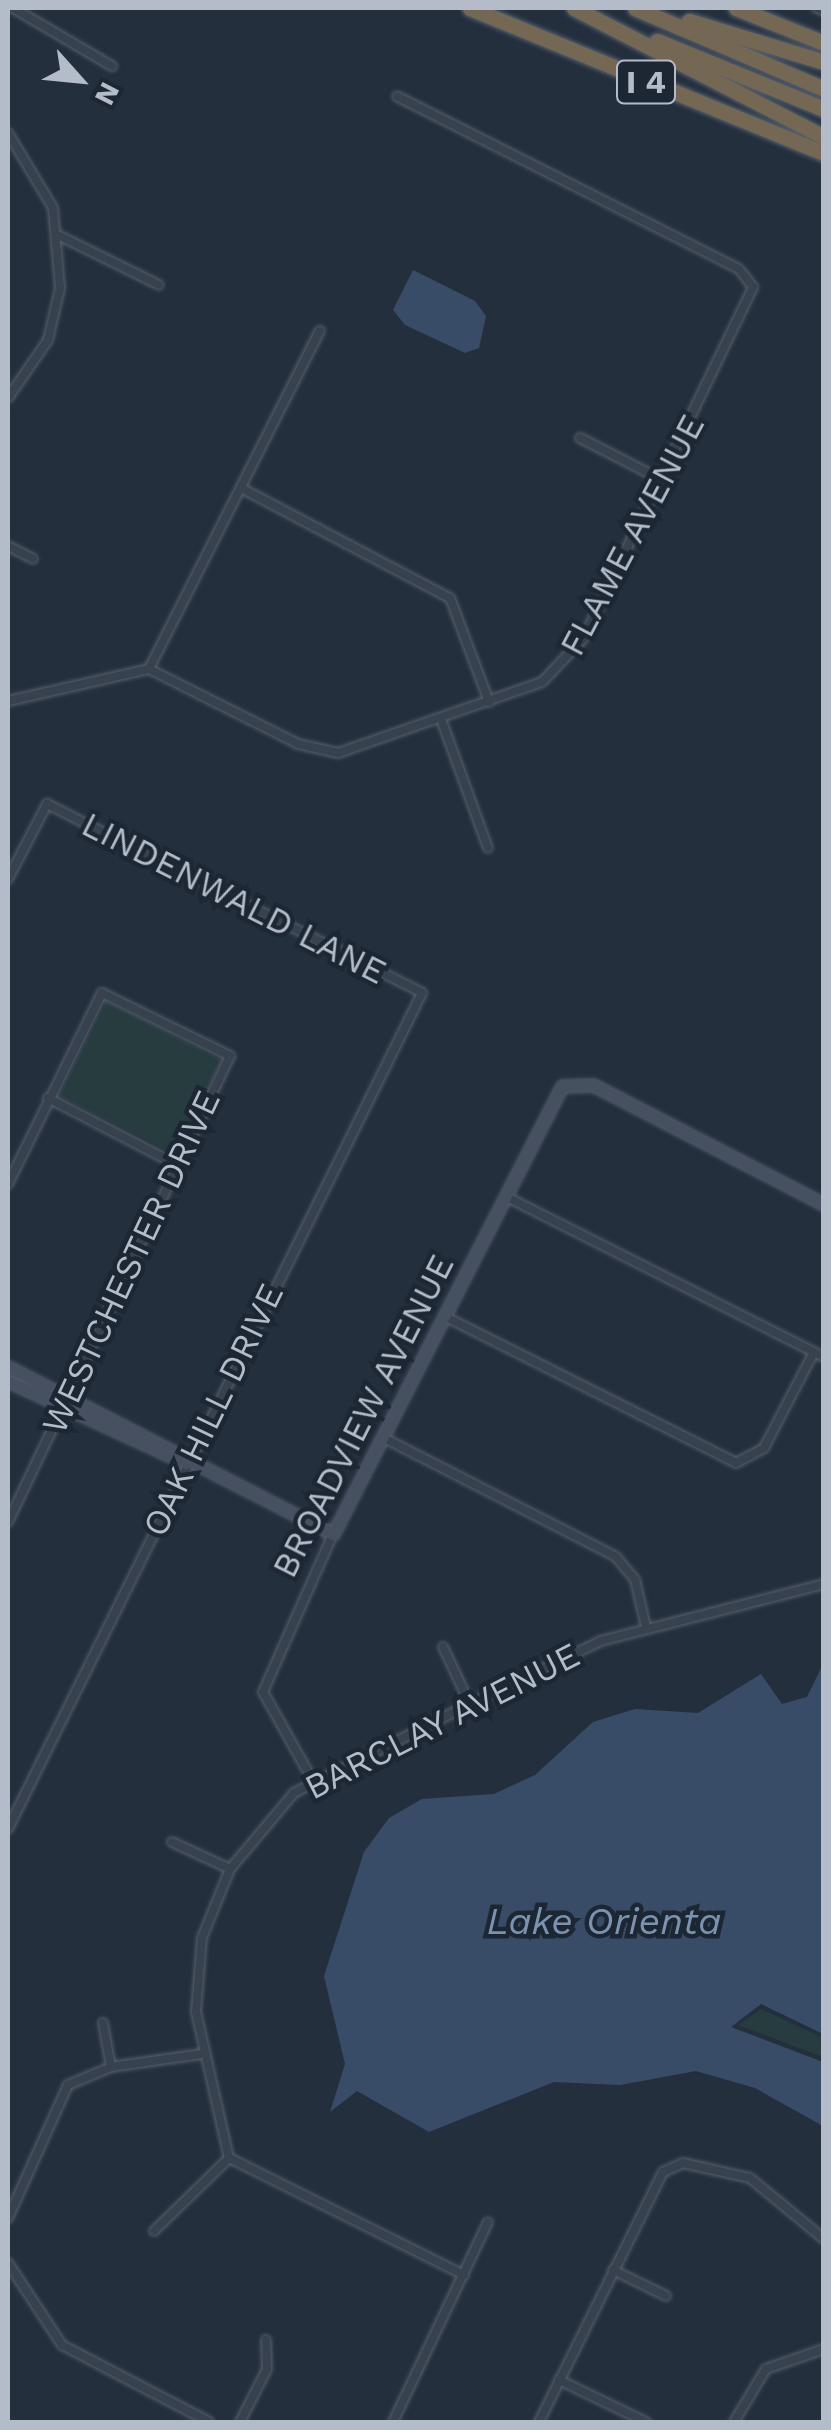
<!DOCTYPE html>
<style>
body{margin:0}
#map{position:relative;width:831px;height:2430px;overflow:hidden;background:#242f3e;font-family:"Work Sans",sans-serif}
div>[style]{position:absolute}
.green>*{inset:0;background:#263c3f}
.water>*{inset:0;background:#394c67}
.roads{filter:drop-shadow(0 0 2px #565f6c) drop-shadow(0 0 2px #565f6c)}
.street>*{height:8px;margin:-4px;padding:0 4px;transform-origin:4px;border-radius:4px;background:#38414e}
.secondary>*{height:11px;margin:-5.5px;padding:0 5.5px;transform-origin:5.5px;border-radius:5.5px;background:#465061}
.highway>*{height:15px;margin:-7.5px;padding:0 7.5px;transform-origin:7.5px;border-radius:7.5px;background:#746855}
span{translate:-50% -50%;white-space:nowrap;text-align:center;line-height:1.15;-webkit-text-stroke:9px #1d2633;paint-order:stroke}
.shield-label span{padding:2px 8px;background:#1d2633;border:2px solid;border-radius:8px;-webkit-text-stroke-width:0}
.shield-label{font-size:32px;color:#b4bcc9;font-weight:700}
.street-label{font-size:35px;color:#b4bcc9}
.water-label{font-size:38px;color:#7c92b1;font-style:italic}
.frame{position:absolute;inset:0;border:10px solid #b4bcc9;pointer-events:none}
.north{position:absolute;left:30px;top:30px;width:100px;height:100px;-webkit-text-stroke:8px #1d2633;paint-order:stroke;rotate:117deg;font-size:28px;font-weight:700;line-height:40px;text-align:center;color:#b4bcc9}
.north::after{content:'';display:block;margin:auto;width:35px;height:45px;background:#b4bcc9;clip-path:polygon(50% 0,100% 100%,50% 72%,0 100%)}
</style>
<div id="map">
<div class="green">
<div style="clip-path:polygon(106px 1001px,222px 1060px,174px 1154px,59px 1096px)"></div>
<div style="clip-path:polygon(761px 2009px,823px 2038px,823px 2057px,738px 2025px)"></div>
</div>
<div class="water">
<div style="clip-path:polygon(413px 270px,475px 301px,486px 316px,479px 348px,465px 353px,405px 325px,393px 310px)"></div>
<div style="clip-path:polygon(823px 1664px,823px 2034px,761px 2004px,731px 2027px,823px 2062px,823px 2126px,755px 2088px,696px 2071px,620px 2085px,554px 2082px,429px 2132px,357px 2091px,330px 2112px,345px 2064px,324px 1976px,364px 1852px,389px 1818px,422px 1799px,494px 1794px,535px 1775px,593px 1722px,635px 1709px,698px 1713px,761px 1674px,782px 1704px,807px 1697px)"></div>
</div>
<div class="roads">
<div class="street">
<div style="left:13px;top:8px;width:115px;rotate:30.4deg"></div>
<div style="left:817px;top:8px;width:8px;rotate:23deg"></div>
<div style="left:8px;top:133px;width:87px;rotate:59deg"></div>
<div style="left:53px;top:208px;width:80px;rotate:85deg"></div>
<div style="left:60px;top:288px;width:53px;rotate:103deg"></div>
<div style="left:48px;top:340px;width:70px;rotate:124.6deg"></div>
<div style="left:60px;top:236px;width:110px;rotate:26.3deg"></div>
<div style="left:580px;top:438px;width:92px;rotate:27.1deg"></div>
<div style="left:241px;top:488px;width:236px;rotate:27.8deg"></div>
<div style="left:450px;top:598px;width:111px;rotate:69.4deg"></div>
<div style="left:8px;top:546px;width:28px;rotate:27deg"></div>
<div style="left:149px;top:669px;width:379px;rotate:-63.2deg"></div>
<div style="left:8px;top:701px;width:145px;rotate:-12.8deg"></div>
<div style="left:149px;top:669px;width:167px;rotate:26.7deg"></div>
<div style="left:298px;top:744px;width:41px;rotate:12.7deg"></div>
<div style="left:338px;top:753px;width:216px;rotate:-19.2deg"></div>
<div style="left:542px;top:682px;width:59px;rotate:-46.4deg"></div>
<div style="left:583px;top:639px;width:391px;rotate:-64.2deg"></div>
<div style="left:753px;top:287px;width:23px;rotate:-128deg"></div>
<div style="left:739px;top:269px;width:383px;rotate:-153.2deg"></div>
<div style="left:441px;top:719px;width:137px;rotate:70deg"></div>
<div style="left:8px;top:879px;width:85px;rotate:-62.5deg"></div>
<div style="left:47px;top:804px;width:420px;rotate:26.7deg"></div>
<div style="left:422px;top:993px;width:933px;rotate:116.35deg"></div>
<div style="left:48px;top:1098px;width:145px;rotate:27.4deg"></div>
<div style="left:8px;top:1184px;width:213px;rotate:-63.8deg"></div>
<div style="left:102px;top:993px;width:143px;rotate:26.2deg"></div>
<div style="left:230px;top:1056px;width:516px;rotate:115.47deg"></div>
<div style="left:505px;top:1196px;width:357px;rotate:26.8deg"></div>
<div style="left:444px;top:1316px;width:327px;rotate:26.7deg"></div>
<div style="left:736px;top:1463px;width:32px;rotate:-28deg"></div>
<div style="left:764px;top:1448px;width:106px;rotate:-62.5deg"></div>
<div style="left:382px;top:1437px;width:263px;rotate:27.1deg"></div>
<div style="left:616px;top:1557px;width:30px;rotate:50deg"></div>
<div style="left:635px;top:1580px;width:48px;rotate:76.8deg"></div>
<div style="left:443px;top:1647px;width:63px;rotate:64.7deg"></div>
<div style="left:313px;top:1781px;width:102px;rotate:-119.3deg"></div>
<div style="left:263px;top:1692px;width:173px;rotate:-66.1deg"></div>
<div style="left:172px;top:1842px;width:64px;rotate:25deg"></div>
<div style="left:103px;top:2023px;width:45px;rotate:79.7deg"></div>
<div style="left:8px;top:2218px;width:146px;rotate:-65.7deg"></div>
<div style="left:68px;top:2085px;width:47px;rotate:-22.7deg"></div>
<div style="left:111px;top:2067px;width:91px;rotate:-8.2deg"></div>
<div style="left:154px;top:2231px;width:105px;rotate:-44.2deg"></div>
<div style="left:8px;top:2263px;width:98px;rotate:56.6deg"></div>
<div style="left:62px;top:2345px;width:166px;rotate:27.6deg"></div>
<div style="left:613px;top:2270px;width:59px;rotate:26.1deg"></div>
<div style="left:464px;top:2275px;width:263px;rotate:-153.5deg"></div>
<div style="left:229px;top:2158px;width:150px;rotate:-102.7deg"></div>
<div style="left:196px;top:2012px;width:74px;rotate:-85.4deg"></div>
<div style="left:202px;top:1938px;width:74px;rotate:-67.9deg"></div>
<div style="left:230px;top:1869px;width:99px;rotate:-49.9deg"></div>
<div style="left:294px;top:1793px;width:197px;rotate:-26.8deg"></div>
<div style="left:470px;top:1704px;width:145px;rotate:-25.7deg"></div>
<div style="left:601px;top:1641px;width:230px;rotate:-14.3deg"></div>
<div style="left:559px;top:2380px;width:97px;rotate:25.8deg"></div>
<div style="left:240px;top:2422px;width:59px;rotate:-63deg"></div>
<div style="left:267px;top:2369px;width:29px;rotate:-92deg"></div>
<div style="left:393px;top:2422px;width:221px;rotate:-64.6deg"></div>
<div style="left:539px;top:2422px;width:279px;rotate:-63.6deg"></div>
<div style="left:663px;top:2172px;width:22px;rotate:-24deg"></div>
<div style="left:683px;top:2163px;width:69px;rotate:12.6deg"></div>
<div style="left:750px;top:2178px;width:96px;rotate:39.5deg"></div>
<div style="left:734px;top:2422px;width:62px;rotate:-58.9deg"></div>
<div style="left:766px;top:2369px;width:61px;rotate:-19deg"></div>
</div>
<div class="secondary">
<div style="left:8px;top:1367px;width:365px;rotate:27.2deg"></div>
<div style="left:333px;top:1534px;width:503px;rotate:-62.93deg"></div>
<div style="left:562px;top:1086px;width:31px;rotate:-2deg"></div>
<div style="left:593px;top:1085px;width:260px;rotate:27.3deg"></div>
<div style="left:8px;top:1381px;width:196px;rotate:24.7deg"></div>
</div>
<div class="highway">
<div style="left:470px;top:8px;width:383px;rotate:22.3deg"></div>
<div style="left:574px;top:8px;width:281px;rotate:27.3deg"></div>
<div style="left:635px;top:8px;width:206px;rotate:23.2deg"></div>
<div style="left:736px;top:8px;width:95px;rotate:21.7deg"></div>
<div style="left:689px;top:21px;width:141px;rotate:16.9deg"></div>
<div style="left:657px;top:41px;width:180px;rotate:22.2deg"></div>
</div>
</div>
<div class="shield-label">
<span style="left:646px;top:82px">I 4</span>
</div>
<div class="street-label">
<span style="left:632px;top:535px;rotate:-62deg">FLAME AVENUE</span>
<span style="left:234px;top:898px;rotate:27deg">LINDENWALD LANE</span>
<span style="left:131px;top:1262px;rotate:-65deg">WESTCHESTER DRIVE</span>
<span style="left:213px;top:1410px;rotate:-64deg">OAK HILL DRIVE</span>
<span style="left:363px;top:1416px;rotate:-63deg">BROADVIEW AVENUE</span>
<span style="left:442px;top:1721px;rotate:-27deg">BARCLAY AVENUE</span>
</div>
<div class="water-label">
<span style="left:604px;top:1922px">Lake Orienta</span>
</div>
<div class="frame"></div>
<div class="north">N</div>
</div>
